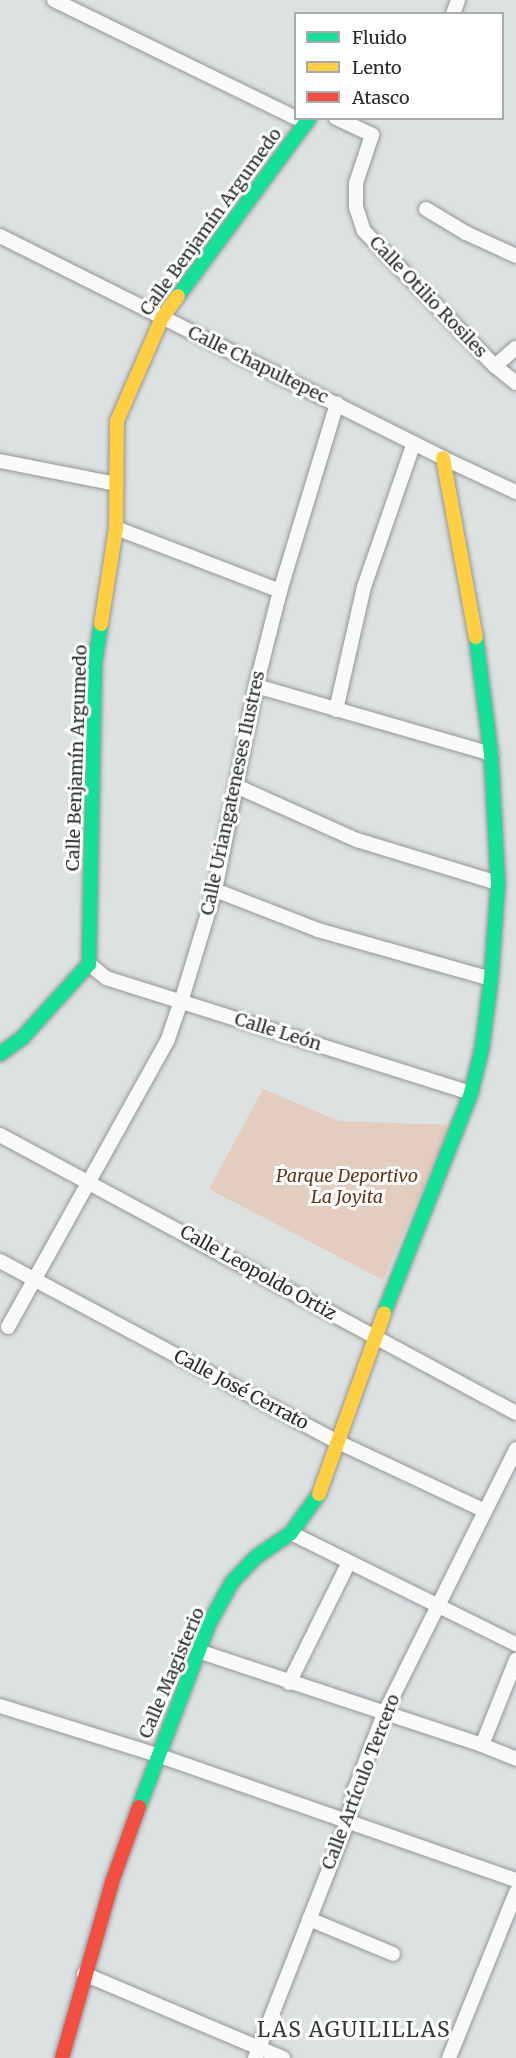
<!DOCTYPE html>
<meta charset="utf-8">
<style>
body{margin:0}
#map{position:relative;width:516px;height:2058px;overflow:hidden;background:#dce1e2;font-family:Merriweather,serif}
div>[style]{position:absolute}
.green>*{inset:0;background:#e3cdbf}
.roads{filter:drop-shadow(0 0 2px #939697) drop-shadow(0 0 2px #939697)}
.street>*{height:14px;margin:-7px;padding:0 7px;transform-origin:7px;border-radius:7px;background:#fafafb}
.fast>*{height:14px;margin:-7px;padding:0 7px;transform-origin:7px;border-radius:7px;background:#16e098}
.slow>*{height:14px;margin:-7px;padding:0 7px;transform-origin:7px;border-radius:7px;background:#ffcf43}
.jam>*{height:14px;margin:-7px;padding:0 7px;transform-origin:7px;border-radius:7px;background:#f24e42}
span{translate:-50% -50%;white-space:nowrap;text-align:center;line-height:1.15;-webkit-text-stroke:6px #fff;paint-order:stroke}
.street-label{font-size:18px;color:#282b2c}
.park-label{font-size:18px;color:#633516;font-style:italic}
.quarter-label{font-size:21px;color:#33393b;letter-spacing:1.5px}
.legend{position:absolute;left:294px;top:12px;width:210px;height:108px;box-sizing:border-box;background:#fff;border:2px solid #a9aaab;margin:0;padding:8px 10px;list-style:none;font-size:18px;color:#282b2c}
.legend li{display:flex;align-items:center;gap:12px;height:30px}
.legend b{width:30px;border:2px solid #a9aaab}
</style>
<div id="map">
<div class="green">
<div style="clip-path:polygon(263px 1089px,339px 1121px,450px 1125px,383px 1280px,209px 1189px)"></div>
</div>
<div class="roads">
<div class="street">
<div style="left:54px;top:0;width:269px;rotate:26deg"></div>
<div style="left:453px;top:14px;width:15px;rotate:-70deg"></div>
<div style="left:336px;top:118px;width:40px;rotate:25deg"></div>
<div style="left:372px;top:135px;width:51px;rotate:108.4deg"></div>
<div style="left:356px;top:183px;width:24px;rotate:90deg"></div>
<div style="left:356px;top:207px;width:25px;rotate:72deg"></div>
<div style="left:364px;top:231px;width:188px;rotate:45.9deg"></div>
<div style="left:495px;top:366px;width:27px;rotate:39deg"></div>
<div style="left:426px;top:209px;width:47px;rotate:31deg"></div>
<div style="left:466px;top:233px;width:55px;rotate:24.7deg"></div>
<div style="left:0;top:236px;width:496px;rotate:26.6deg"></div>
<div style="left:443px;top:458px;width:81px;rotate:25deg"></div>
<div style="left:495px;top:366px;width:28px;rotate:-41deg"></div>
<div style="left:0;top:461px;width:118px;rotate:11.2deg"></div>
<div style="left:116px;top:528px;width:176px;rotate:21deg"></div>
<div style="left:256px;top:686px;width:245px;rotate:16.1deg"></div>
<div style="left:336px;top:710px;width:126px;rotate:-77.2deg"></div>
<div style="left:364px;top:587px;width:152px;rotate:-70.9deg"></div>
<div style="left:236px;top:786px;width:133px;rotate:24.1deg"></div>
<div style="left:357px;top:840px;width:147px;rotate:17deg"></div>
<div style="left:215px;top:890px;width:110px;rotate:21.2deg"></div>
<div style="left:318px;top:930px;width:180px;rotate:15.8deg"></div>
<div style="left:89px;top:964px;width:22px;rotate:39deg"></div>
<div style="left:106px;top:978px;width:383px;rotate:17.5deg"></div>
<div style="left:0;top:1135px;width:586px;rotate:28.31deg"></div>
<div style="left:0;top:1261px;width:383px;rotate:28.2deg"></div>
<div style="left:338px;top:1442px;width:162px;rotate:25.1deg"></div>
<div style="left:8px;top:1327px;width:329px;rotate:-60.9deg"></div>
<div style="left:168px;top:1039px;width:39px;rotate:-71deg"></div>
<div style="left:181px;top:1002px;width:117px;rotate:-73.1deg"></div>
<div style="left:215px;top:890px;width:208px;rotate:-78.6deg"></div>
<div style="left:256px;top:686px;width:98px;rotate:-75.8deg"></div>
<div style="left:280px;top:591px;width:196px;rotate:-73.1deg"></div>
<div style="left:291px;top:1533px;width:251px;rotate:26.3deg"></div>
<div style="left:198px;top:1651px;width:299px;rotate:18.3deg"></div>
<div style="left:482px;top:1745px;width:37px;rotate:22deg"></div>
<div style="left:289px;top:1683px;width:135px;rotate:-63.6deg"></div>
<div style="left:0;top:1706px;width:164px;rotate:17.3deg"></div>
<div style="left:157px;top:1755px;width:380px;rotate:19.2deg"></div>
<div style="left:482px;top:1745px;width:92px;rotate:-68.2deg"></div>
<div style="left:309px;top:1919px;width:91px;rotate:22.6deg"></div>
<div style="left:84px;top:1974px;width:216px;rotate:22.9deg"></div>
<div style="left:255px;top:2058px;width:255px;rotate:-68.6deg"></div>
<div style="left:348px;top:1821px;width:33px;rotate:-78deg"></div>
<div style="left:355px;top:1789px;width:80px;rotate:-68.9deg"></div>
<div style="left:384px;top:1714px;width:296px;rotate:-63.5deg"></div>
<div style="left:449px;top:2058px;width:179px;rotate:-68deg"></div>
</div>
<div class="fast">
<div style="left:178px;top:296px;width:221px;rotate:-53.6deg"></div>
<div style="left:0;top:1054px;width:27px;rotate:-36deg"></div>
<div style="left:22px;top:1038px;width:100px;rotate:-47.8deg"></div>
<div style="left:89px;top:964px;width:302px;rotate:-88.9deg"></div>
<div style="left:95px;top:662px;width:38px;rotate:-81deg"></div>
<div style="left:384px;top:1313px;width:237px;rotate:-68.4deg"></div>
<div style="left:471px;top:1093px;width:46px;rotate:-76.3deg"></div>
<div style="left:482px;top:1048px;width:70px;rotate:-82.6deg"></div>
<div style="left:491px;top:979px;width:96px;rotate:-85.8deg"></div>
<div style="left:498px;top:883px;width:129px;rotate:-93.1deg"></div>
<div style="left:491px;top:754px;width:118px;rotate:-97.3deg"></div>
<div style="left:139px;top:1807px;width:196px;rotate:-69.1deg"></div>
<div style="left:209px;top:1624px;width:48px;rotate:-61.3deg"></div>
<div style="left:232px;top:1582px;width:35px;rotate:-46deg"></div>
<div style="left:256px;top:1557px;width:42px;rotate:-34.4deg"></div>
<div style="left:291px;top:1533px;width:48px;rotate:-54.3deg"></div>
</div>
<div class="slow">
<div style="left:443px;top:458px;width:182px;rotate:79.6deg"></div>
<div style="left:101px;top:624px;width:97px;rotate:-81.1deg"></div>
<div style="left:116px;top:528px;width:107px;rotate:-89.5deg"></div>
<div style="left:117px;top:421px;width:112px;rotate:-66.4deg"></div>
<div style="left:162px;top:318px;width:27px;rotate:-54deg"></div>
<div style="left:319px;top:1494px;width:192px;rotate:-70.2deg"></div>
</div>
<div class="jam">
<div style="left:62px;top:2058px;width:183px;rotate:-74.1deg"></div>
<div style="left:112px;top:1882px;width:80px;rotate:-70.2deg"></div>
</div>
</div>
<div class="street-label">
<span style="left:211px;top:222px;rotate:-54deg">Calle Benjamín Argumedo</span>
<span style="left:428px;top:297px;rotate:46deg">Calle Otilio Rosiles</span>
<span style="left:258px;top:365px;rotate:26deg">Calle Chapultepec</span>
<span style="left:77px;top:758px;rotate:-88deg">Calle Benjamín Argumedo</span>
<span style="left:233px;top:793px;rotate:-78deg">Calle Uriangateneses Ilustres</span>
<span style="left:278px;top:1032px;rotate:17deg">Calle León</span>
<span style="left:258px;top:1273px;rotate:29deg">Calle Leopoldo Ortiz</span>
<span style="left:241px;top:1390px;rotate:28deg">Calle José Cerrato</span>
<span style="left:172px;top:1673px;rotate:-67deg">Calle Magisterio</span>
<span style="left:361px;top:1782px;rotate:-69deg">Calle Artículo Tercero</span>
</div>
<div class="park-label">
<span style="left:347px;top:1187px">Parque Deportivo<br>La Joyita</span>
</div>
<div class="quarter-label">
<span style="left:354px;top:2030px">LAS AGUILILLAS</span>
</div>
<ul class="legend">
<li><b style="height:8px;background:#16e098"></b>Fluido</li>
<li><b style="height:8px;background:#ffcf43"></b>Lento</li>
<li><b style="height:8px;background:#f24e42"></b>Atasco</li>
</ul>
</div>
